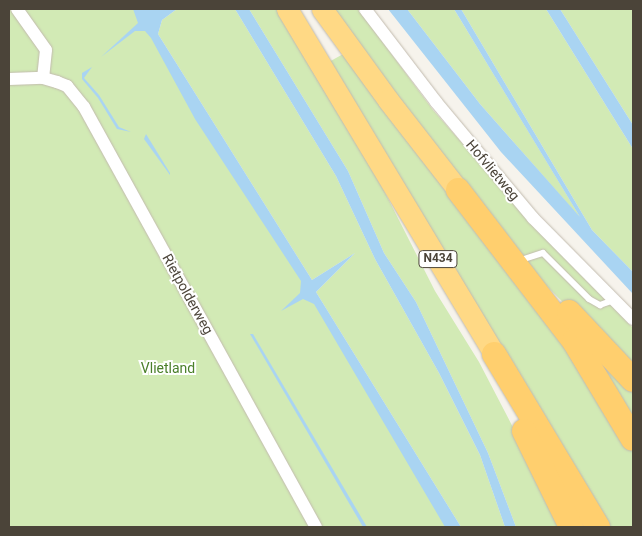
<!DOCTYPE html>
<style>
body{margin:0}
#map{position:relative;width:642px;height:536px;overflow:hidden;background:#f6f3ec;font-family:Roboto,sans-serif}
div>[style]{position:absolute}
.green>*{inset:0;background:#d2eab5}
.water>*{inset:0;background:#a9d4f2}
.roads{filter:drop-shadow(0 0 1px #c2bbae) drop-shadow(0 0 1px #c2bbae)}
.service>*{height:6px;margin:-3px;padding:0 3px;transform-origin:3px;border-radius:3px;background:#fff}
.minor>*{height:12px;margin:-6px;padding:0 6px;transform-origin:6px;border-radius:6px;background:#fff}
.trunk>*{height:21px;margin:-10.5px;padding:0 10.5px;transform-origin:10.5px;border-radius:10.5px;background:#ffd985}
.motorway>*{height:24px;margin:-12px;padding:0 12px;transform-origin:12px;border-radius:12px;background:#ffcf6e}
span{translate:-50% -50%;white-space:nowrap;text-align:center;line-height:1.15;-webkit-text-stroke:4px #fff;paint-order:stroke}
.shield-label span{padding:1px 4px;background:#fff;border:1px solid;border-radius:4px;-webkit-text-stroke-width:0}
.shield-label{font-size:12px;color:#4b4439;font-weight:700}
.street-label{font-size:14px;color:#4b4439}
.park-label{font-size:14px;color:#4a7f2a}
.frame{position:absolute;inset:0;border:10px solid #4b4439;pointer-events:none}
</style>
<div id="map">
<div class="green">
<div style="clip-path:polygon(9px 9px,137px 9px,451px 527px,9px 527px)"></div>
<div style="clip-path:polygon(177px 9px,235px 9px,336px 176px,375px 259px,439px 373px,480px 455px,505px 527px,461px 527px,316px 292px,355px 253px,312px 280px,158px 34px,162px 20px)"></div>
<div style="clip-path:polygon(249px 9px,279px 9px,371px 165px,435px 291px,479px 362px,565px 527px,516px 527px,488px 453px,416px 302px,384px 253px,348px 171px)"></div>
<div style="clip-path:polygon(334px 9px,358px 9px,433px 110px,536px 227px,633px 328px,633px 373px,521px 260px,413px 124px)"></div>
<div style="clip-path:polygon(407px 9px,454px 9px,582px 220px,480px 104px)"></div>
<div style="clip-path:polygon(461px 9px,546px 9px,633px 149px,633px 272px,592px 230px)"></div>
<div style="clip-path:polygon(560px 9px,633px 9px,633px 125px)"></div>
<div style="clip-path:polygon(345px 53px,542px 303px,633px 451px,633px 527px,606px 527px,327px 63px)"></div>
<div style="clip-path:polygon(597px 360px,633px 386px,633px 422px)"></div>
</div>
<div class="water">
<div style="clip-path:polygon(133px 9px,177px 9px,162px 20px,158px 34px,312px 280px,355px 253px,316px 292px,461px 527px,445px 527px,314px 304px,303px 299px,281px 311px,300px 293px,301px 281px,195px 119px,151px 38px,145px 31px,135px 31px,101px 57px,138px 23px)"></div>
<div style="clip-path:polygon(235px 9px,249px 9px,348px 171px,384px 253px,416px 302px,488px 453px,516px 527px,505px 527px,480px 455px,439px 373px,375px 259px,336px 176px)"></div>
<div style="clip-path:polygon(388px 9px,407px 9px,480px 104px,580px 217px,454px 9px,461px 9px,592px 230px,633px 272px,633px 294px,501px 152px)"></div>
<div style="clip-path:polygon(546px 9px,560px 9px,633px 125px,633px 149px)"></div>
<div style="clip-path:polygon(92px 67px,84px 78px,99px 95px,119px 127px,131px 132px,117px 129px,98px 98px,82px 79px,82px 73px)"></div>
<div style="clip-path:polygon(146px 134px,170px 173px,170px 175px,144px 139px)"></div>
<div style="clip-path:polygon(250px 334px,253px 334px,367px 527px,363px 527px)"></div>
</div>
<div class="roads">
<div class="service">
<div style="left:521px;top:260px;width:23px;rotate:-18deg"></div>
<div style="left:543px;top:253px;width:65px;rotate:45deg"></div>
<div style="left:589px;top:299px;width:13px;rotate:29deg"></div>
<div style="left:600px;top:305px;width:15px;rotate:-20deg"></div>
</div>
<div class="minor">
<div style="left:17px;top:9px;width:50px;rotate:54.7deg"></div>
<div style="left:46px;top:50px;width:28px;rotate:96deg"></div>
<div style="left:365px;top:9px;width:117px;rotate:52.6deg"></div>
<div style="left:436px;top:102px;width:151px;rotate:50.1deg"></div>
<div style="left:533px;top:218px;width:142px;rotate:45.3deg"></div>
<div style="left:9px;top:79px;width:34px;rotate:-2deg"></div>
<div style="left:43px;top:78px;width:15px;rotate:16deg"></div>
<div style="left:57px;top:82px;width:11px;rotate:22deg"></div>
<div style="left:67px;top:86px;width:27px;rotate:51deg"></div>
<div style="left:84px;top:107px;width:480px;rotate:61.1deg"></div>
</div>
<div class="trunk">
<div style="left:287px;top:9px;width:402px;rotate:59deg"></div>
<div style="left:322px;top:9px;width:112px;rotate:54deg"></div>
<div style="left:388px;top:100px;width:114px;rotate:52.1deg"></div>
</div>
<div class="motorway">
<div style="left:458px;top:190px;width:190px;rotate:52.5deg"></div>
<div style="left:574px;top:341px;width:114px;rotate:59deg"></div>
<div style="left:569px;top:312px;width:93px;rotate:46.7deg"></div>
<div style="left:494px;top:354px;width:202px;rotate:59deg"></div>
<div style="left:524px;top:431px;width:107px;rotate:63.9deg"></div>
</div>
</div>
<div class="shield-label">
<span style="left:438px;top:259px">N434</span>
</div>
<div class="street-label">
<span style="left:493px;top:170px;rotate:50deg">Hofvlietweg</span>
<span style="left:188px;top:294px;rotate:61deg">Rietpolderweg</span>
</div>
<div class="park-label">
<span style="left:168px;top:368px">Vlietland</span>
</div>
<div class="frame"></div>
</div>
